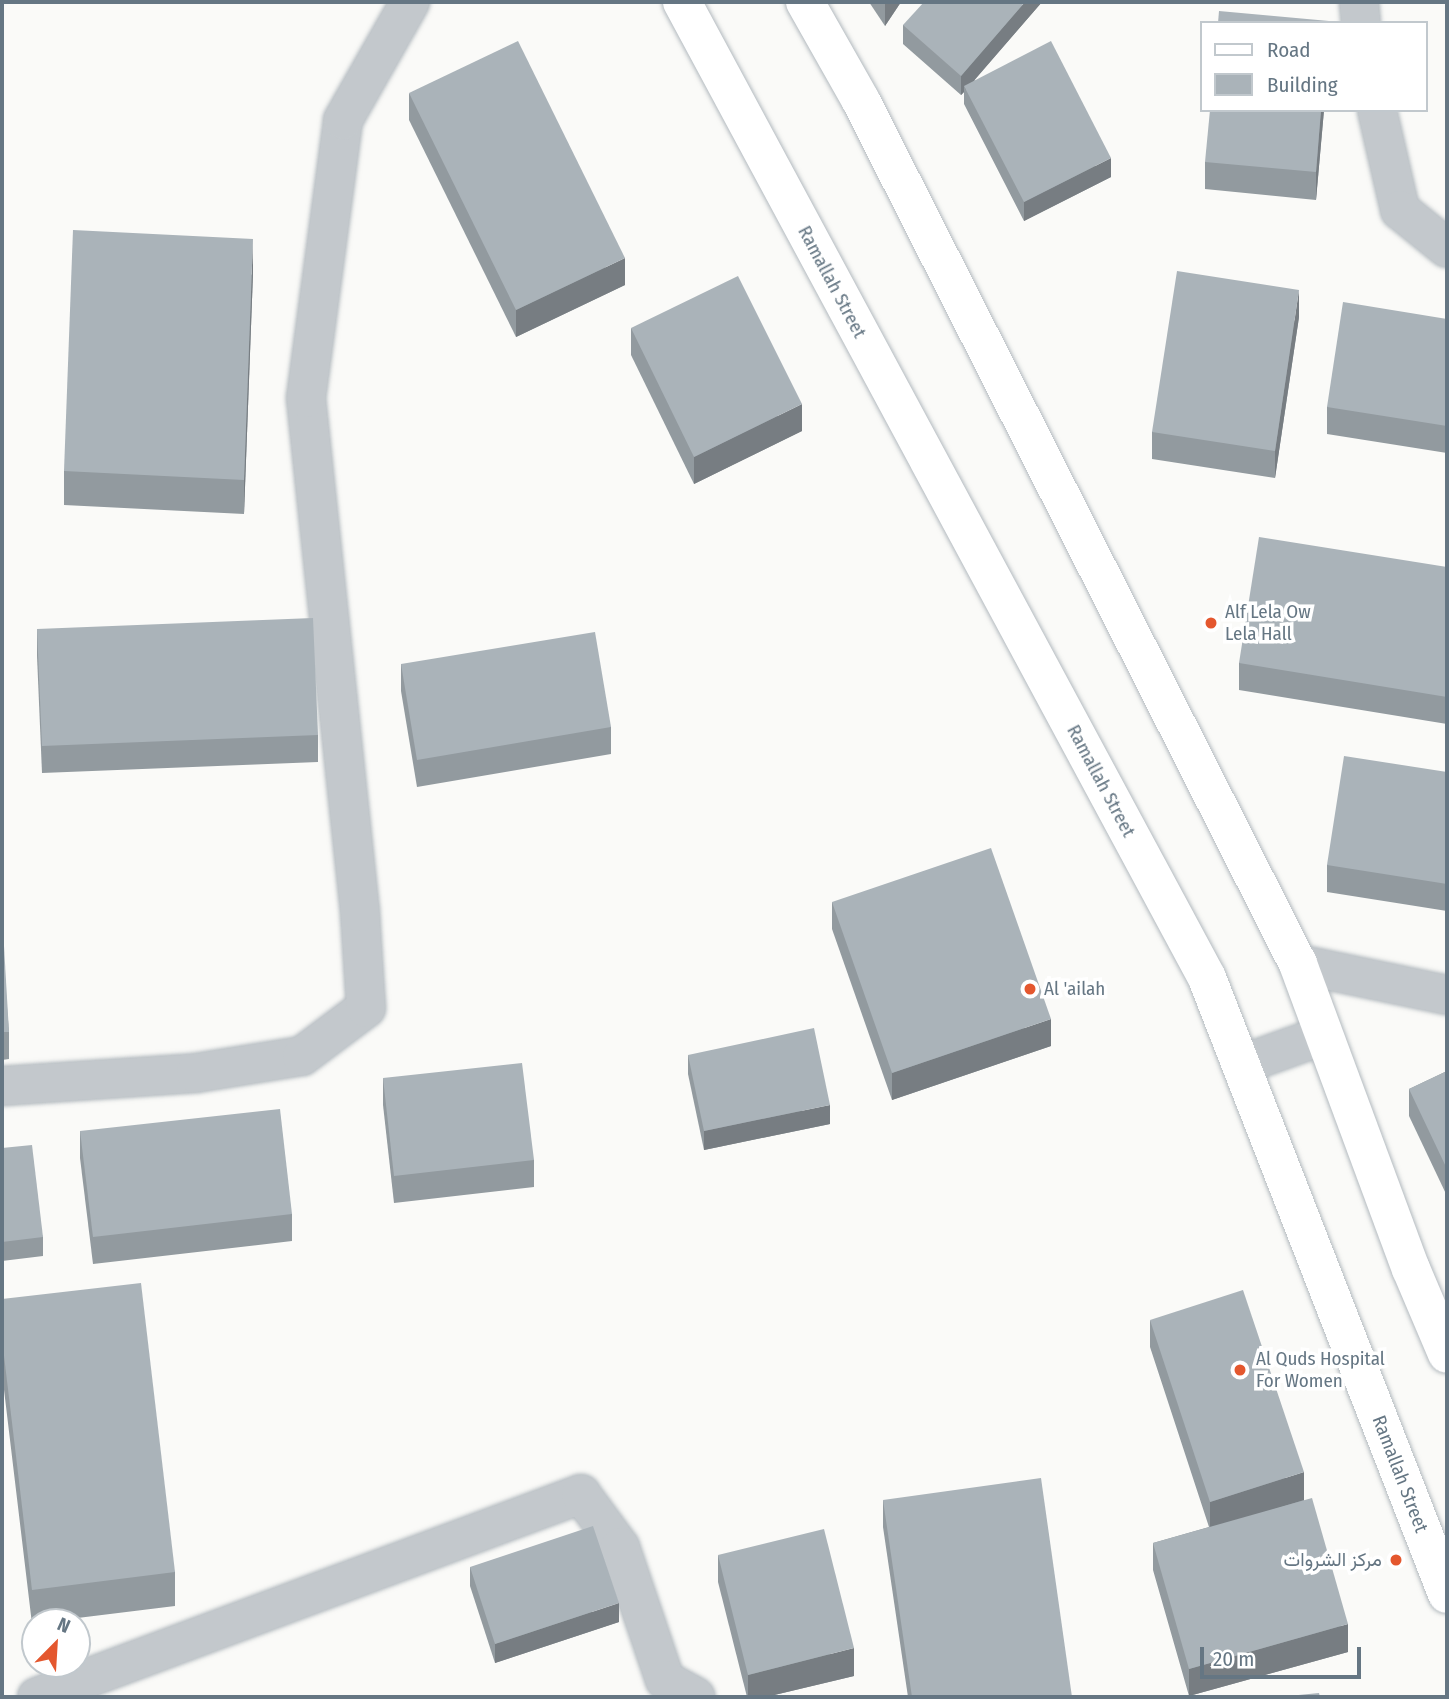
<!DOCTYPE html>
<meta charset="utf-8">
<style>
body{margin:0}
#map{position:relative;width:1449px;height:1699px;overflow:hidden;background:#fafaf8;font-family:"Fira Sans Condensed",Vazirmatn,sans-serif}
div>[style]{position:absolute}
.roads{filter:drop-shadow(0 0 2px #b3babf) drop-shadow(0 0 2px #b3babf)}
.street>*{height:38px;margin:-19px;padding:0 19px;transform-origin:19px;border-radius:19px;background:#c3c8cc}
.secondary>*{height:38px;margin:-19px;padding:0 19px;transform-origin:19px;border-radius:19px;background:#fff}
.wall>*{inset:0;background:#929a9f}
.shaded-wall>*{inset:0;background:#777d82}
.building>*{inset:0;background:#aab3b9}
.dots>*{width:19px;height:19px;translate:-50% -50%;box-sizing:border-box;border:4px solid #fff;border-radius:50%}
span{translate:-50% -50%;white-space:nowrap;text-align:center;line-height:1.15;-webkit-text-stroke:7px #fff;paint-order:stroke}
.street-label{font-size:19px;color:#657683}
.poi-label{font-size:19px;color:#657683}
.left{translate:0 -50%;text-align:left}
.right{translate:-100% -50%;text-align:right}
.frame{position:absolute;inset:0;border:4px solid #657683;pointer-events:none}
.legend{position:absolute;left:1200px;top:21px;width:228px;height:91px;box-sizing:border-box;background:#fff;border:2px solid #c1c8cd;margin:0;padding:9px 12px;list-style:none;font-size:21px;color:#657683}
.legend li{display:flex;align-items:center;gap:14px;height:35px}
.legend b{width:35px;border:2px solid #c1c8cd}
.north{position:absolute;left:21px;top:1608px;width:70px;height:70px;box-sizing:border-box;background:#fff;border:2px solid #c1c8cd;border-radius:50%;rotate:24deg;font-size:19px;font-weight:700;line-height:28px;text-align:center;color:#657683}
.north::after{content:'';display:block;margin:auto;width:24px;height:32px;background:#e4572e;clip-path:polygon(50% 0,100% 100%,50% 72%,0 100%)}
.scale{position:absolute;left:1200px;top:1647px;width:161px;height:32px;box-sizing:border-box;border:4px solid #657683;border-top:0;padding-left:9px;font-size:21px;line-height:24px;white-space:nowrap;color:#657683;-webkit-text-stroke:5px #fff;paint-order:stroke}
</style>
<div id="map">
<div class="roads">
<div class="street">
<div style="left:1359px;top:2px;width:21px;rotate:85deg"></div>
<div style="left:1377px;top:110px;width:103px;rotate:77deg"></div>
<div style="left:1400px;top:210px;width:60px;rotate:39deg"></div>
<div style="left:1298px;top:964px;width:152px;rotate:11.8deg"></div>
<div style="left:1241px;top:1065px;width:88px;rotate:-19.9deg"></div>
<div style="left:2px;top:1086px;width:194px;rotate:-3.8deg"></div>
<div style="left:196px;top:1073px;width:107px;rotate:-9.1deg"></div>
<div style="left:302px;top:1056px;width:80px;rotate:-36.9deg"></div>
<div style="left:366px;top:1008px;width:96px;rotate:-93.6deg"></div>
<div style="left:360px;top:912px;width:517px;rotate:-96deg"></div>
<div style="left:306px;top:398px;width:280px;rotate:-82.4deg"></div>
<div style="left:343px;top:120px;width:136px;rotate:-60.4deg"></div>
<div style="left:37px;top:1697px;width:581px;rotate:-20.46deg"></div>
<div style="left:581px;top:1494px;width:66px;rotate:53.7deg"></div>
<div style="left:620px;top:1547px;width:140px;rotate:71.3deg"></div>
<div style="left:665px;top:1680px;width:35px;rotate:29deg"></div>
</div>
<div class="secondary">
<div style="left:682px;top:2px;width:1108px;rotate:61.72deg"></div>
<div style="left:1207px;top:978px;width:661px;rotate:68.71deg"></div>
<div style="left:805px;top:2px;width:114px;rotate:60.5deg"></div>
<div style="left:861px;top:101px;width:967px;rotate:63.14deg"></div>
<div style="left:1298px;top:964px;width:325px;rotate:69.7deg"></div>
<div style="left:1411px;top:1269px;width:92px;rotate:67deg"></div>
</div>
</div>
<div class="wall">
<div style="clip-path:polygon(869px 2px,901px 2px,885px 26px)"></div>
<div style="clip-path:polygon(1042px 2px,974px 80px,1111px 177px,1024px 221px,964px 104px,964px 92px,961px 95px,903px 44px,903px 25px)"></div>
<div style="clip-path:polygon(409px 93px,625px 285px,516px 337px,409px 120px)"></div>
<div style="clip-path:polygon(1324px 110px,1316px 200px,1205px 189px,1205px 162px)"></div>
<div style="clip-path:polygon(253px 273px,244px 514px,64px 505px,64px 471px)"></div>
<div style="clip-path:polygon(1299px 317px,1275px 478px,1152px 459px,1152px 432px)"></div>
<div style="clip-path:polygon(1447px 319px,1447px 453px,1327px 434px,1327px 407px)"></div>
<div style="clip-path:polygon(631px 328px,802px 431px,694px 484px,631px 355px)"></div>
<div style="clip-path:polygon(1447px 567px,1447px 724px,1239px 690px,1239px 663px)"></div>
<div style="clip-path:polygon(37px 629px,318px 735px,318px 762px,42px 773px,37px 656px)"></div>
<div style="clip-path:polygon(401px 664px,611px 727px,611px 754px,417px 787px,401px 691px)"></div>
<div style="clip-path:polygon(1447px 772px,1447px 911px,1327px 892px,1327px 865px)"></div>
<div style="clip-path:polygon(832px 902px,1051px 1046px,892px 1100px,832px 929px)"></div>
<div style="clip-path:polygon(2px 946px,9px 1032px,9px 1059px,2px 1060px)"></div>
<div style="clip-path:polygon(688px 1055px,830px 1124px,704px 1150px,688px 1074px)"></div>
<div style="clip-path:polygon(1447px 1071px,1447px 1196px,1409px 1116px,1409px 1089px)"></div>
<div style="clip-path:polygon(383px 1078px,534px 1160px,534px 1187px,394px 1203px,383px 1105px)"></div>
<div style="clip-path:polygon(80px 1131px,292px 1214px,292px 1241px,93px 1264px,80px 1158px)"></div>
<div style="clip-path:polygon(2px 1148px,43px 1237px,43px 1256px,2px 1261px)"></div>
<div style="clip-path:polygon(2px 1299px,175px 1572px,175px 1606px,45px 1622px,35px 1622px,35px 1623px,32px 1624px,2px 1373px)"></div>
<div style="clip-path:polygon(1150px 1320px,1304px 1500px,1348px 1652px,1189px 1696px,1153px 1570px,1153px 1543px,1209px 1527px,1150px 1347px)"></div>
<div style="clip-path:polygon(883px 1500px,1072px 1697px,908px 1697px,883px 1527px)"></div>
<div style="clip-path:polygon(718px 1555px,854px 1676px,766px 1697px,747px 1697px,718px 1582px)"></div>
<div style="clip-path:polygon(470px 1567px,619px 1622px,495px 1663px,470px 1586px)"></div>
</div>
<div class="shaded-wall">
<div style="clip-path:polygon(885px 2px,901px 2px,885px 26px)"></div>
<div style="clip-path:polygon(1025px 2px,1042px 2px,966px 90px,964px 86px,964px 92px,961px 95px,961px 76px)"></div>
<div style="clip-path:polygon(1321px 110px,1324px 110px,1316px 200px,1316px 172px)"></div>
<div style="clip-path:polygon(1111px 158px,1111px 177px,1024px 221px,1024px 202px)"></div>
<div style="clip-path:polygon(253px 239px,253px 273px,244px 514px,244px 480px)"></div>
<div style="clip-path:polygon(625px 258px,625px 285px,516px 337px,516px 310px)"></div>
<div style="clip-path:polygon(1299px 290px,1299px 317px,1275px 478px,1275px 451px)"></div>
<div style="clip-path:polygon(802px 404px,802px 431px,694px 484px,694px 457px)"></div>
<div style="clip-path:polygon(1051px 1019px,1051px 1046px,892px 1100px,892px 1073px)"></div>
<div style="clip-path:polygon(830px 1105px,830px 1124px,704px 1150px,704px 1131px)"></div>
<div style="clip-path:polygon(1304px 1472px,1304px 1500px,1210px 1529px,1210px 1502px)"></div>
<div style="clip-path:polygon(619px 1603px,619px 1622px,495px 1663px,495px 1644px)"></div>
<div style="clip-path:polygon(1348px 1624px,1348px 1652px,1189px 1696px,1189px 1669px)"></div>
<div style="clip-path:polygon(854px 1648px,854px 1676px,766px 1697px,748px 1697px,748px 1675px)"></div>
</div>
<div class="building">
<div style="clip-path:polygon(924px 2px,1025px 2px,961px 76px,903px 25px)"></div>
<div style="clip-path:polygon(1219px 11px,1329px 21px,1329px 23px,1218px 23px)"></div>
<div style="clip-path:polygon(518px 41px,625px 258px,516px 310px,409px 93px)"></div>
<div style="clip-path:polygon(1051px 41px,1111px 158px,1024px 202px,964px 86px)"></div>
<div style="clip-path:polygon(1210px 110px,1321px 110px,1316px 172px,1205px 162px)"></div>
<div style="clip-path:polygon(73px 230px,253px 239px,244px 480px,64px 471px)"></div>
<div style="clip-path:polygon(1177px 271px,1299px 290px,1275px 451px,1152px 432px)"></div>
<div style="clip-path:polygon(738px 276px,802px 404px,694px 457px,631px 328px)"></div>
<div style="clip-path:polygon(1343px 302px,1447px 319px,1447px 426px,1327px 407px)"></div>
<div style="clip-path:polygon(1259px 537px,1447px 567px,1447px 697px,1239px 663px)"></div>
<div style="clip-path:polygon(313px 618px,318px 735px,42px 746px,37px 629px)"></div>
<div style="clip-path:polygon(595px 632px,611px 727px,417px 760px,401px 664px)"></div>
<div style="clip-path:polygon(1344px 756px,1447px 772px,1447px 884px,1327px 865px)"></div>
<div style="clip-path:polygon(991px 848px,1051px 1019px,892px 1073px,832px 902px)"></div>
<div style="clip-path:polygon(2px 946px,4px 946px,9px 1032px,2px 1032px)"></div>
<div style="clip-path:polygon(814px 1028px,830px 1105px,704px 1131px,688px 1055px)"></div>
<div style="clip-path:polygon(522px 1063px,534px 1160px,394px 1176px,383px 1078px)"></div>
<div style="clip-path:polygon(1447px 1071px,1447px 1169px,1409px 1089px)"></div>
<div style="clip-path:polygon(280px 1109px,292px 1214px,93px 1237px,80px 1131px)"></div>
<div style="clip-path:polygon(32px 1145px,43px 1237px,2px 1242px,2px 1148px)"></div>
<div style="clip-path:polygon(141px 1283px,175px 1572px,32px 1590px,2px 1339px,2px 1299px)"></div>
<div style="clip-path:polygon(1243px 1290px,1304px 1472px,1210px 1502px,1150px 1320px)"></div>
<div style="clip-path:polygon(1041px 1478px,1072px 1697px,912px 1697px,883px 1500px)"></div>
<div style="clip-path:polygon(1312px 1498px,1348px 1624px,1189px 1669px,1153px 1543px)"></div>
<div style="clip-path:polygon(593px 1526px,619px 1603px,495px 1644px,470px 1567px)"></div>
<div style="clip-path:polygon(824px 1529px,854px 1648px,748px 1675px,718px 1555px)"></div>
<div style="clip-path:polygon(1319px 1693px,1320px 1697px,1278px 1697px)"></div>
</div>
<div class="dots">
<div style="left:1211px;top:623px;background:#e4572e"></div>
<div style="left:1030px;top:989px;background:#e4572e"></div>
<div style="left:1240px;top:1370px;background:#e4572e"></div>
<div style="left:1396px;top:1560px;background:#e4572e"></div>
</div>
<div class="street-label">
<span style="left:832px;top:282px;rotate:62deg">Ramallah Street</span>
<span style="left:1101px;top:781px;rotate:62deg">Ramallah Street</span>
<span style="left:1400px;top:1474px;rotate:69deg">Ramallah Street</span>
</div>
<div class="poi-label">
<span class="left" style="left:1225px;top:623px">Alf Lela Ow<br>Lela Hall</span>
<span class="left" style="left:1044px;top:989px">Al 'ailah</span>
<span class="left" style="left:1256px;top:1370px">Al Quds Hospital<br>For Women</span>
<span class="right" style="left:1382px;top:1560px">مركز الشروات</span>
</div>
<div class="frame"></div>
<ul class="legend">
<li><b style="height:9px;background:#fff"></b>Road</li>
<li><b style="height:19px;background:#aab3b9"></b>Building</li>
</ul>
<div class="north">N</div>
<div class="scale">20 m</div>
</div>
